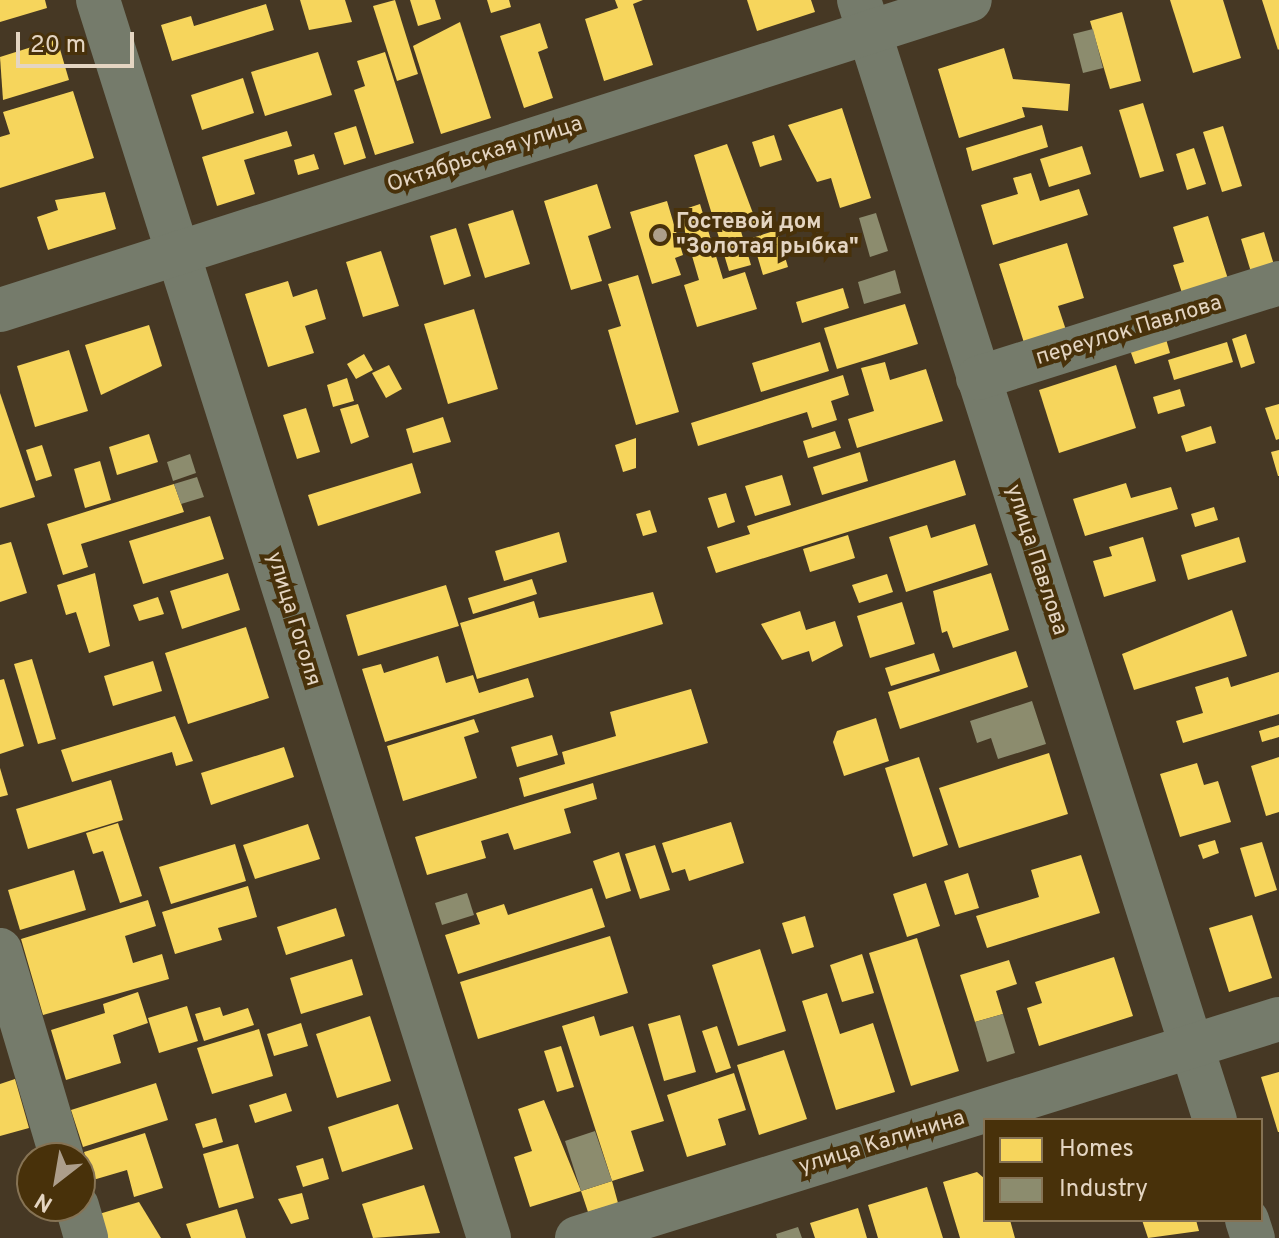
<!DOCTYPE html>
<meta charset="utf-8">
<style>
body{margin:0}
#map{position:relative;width:1279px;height:1238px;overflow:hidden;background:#463824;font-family:Overpass,sans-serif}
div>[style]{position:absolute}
.homes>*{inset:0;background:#f6d55c}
.industry>*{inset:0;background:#8c8c6e}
.minor>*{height:44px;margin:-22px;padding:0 22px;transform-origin:22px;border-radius:22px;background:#757b6b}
.dots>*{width:22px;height:22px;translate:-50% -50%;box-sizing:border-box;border:4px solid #48310a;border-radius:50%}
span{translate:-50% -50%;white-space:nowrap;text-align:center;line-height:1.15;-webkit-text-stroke:8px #48310a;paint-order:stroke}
.street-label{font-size:22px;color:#e4d5c2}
.poi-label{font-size:22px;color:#e4d5c2;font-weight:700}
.left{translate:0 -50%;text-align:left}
.legend{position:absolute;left:983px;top:1118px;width:280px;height:104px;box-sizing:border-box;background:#48310a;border:2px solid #867354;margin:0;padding:10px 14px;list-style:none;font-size:24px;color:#e4d5c2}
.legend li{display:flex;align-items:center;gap:16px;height:40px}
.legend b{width:40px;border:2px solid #867354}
.north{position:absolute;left:16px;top:1142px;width:80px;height:80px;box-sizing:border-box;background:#48310a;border:2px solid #867354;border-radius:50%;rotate:211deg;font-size:22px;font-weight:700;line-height:32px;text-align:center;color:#e4d5c2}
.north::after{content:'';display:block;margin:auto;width:28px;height:36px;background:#ad9e8b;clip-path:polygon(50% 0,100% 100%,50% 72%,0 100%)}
.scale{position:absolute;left:16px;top:32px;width:118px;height:36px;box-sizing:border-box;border:4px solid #e4d5c2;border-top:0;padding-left:10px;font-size:24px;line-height:28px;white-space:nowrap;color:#e4d5c2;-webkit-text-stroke:6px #48310a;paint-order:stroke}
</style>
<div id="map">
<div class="homes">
<div style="clip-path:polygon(0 0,45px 0,47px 8px,0 22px)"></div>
<div style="clip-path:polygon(300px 0,345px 0,352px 22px,309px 30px)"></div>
<div style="clip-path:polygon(395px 0,418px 74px,397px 81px,373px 6px)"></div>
<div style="clip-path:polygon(410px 0,435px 0,441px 19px,418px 26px)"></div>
<div style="clip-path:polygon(487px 0,509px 0,511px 7px,491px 13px)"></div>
<div style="clip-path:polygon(615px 0,643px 0,633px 4px,653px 65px,604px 81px,585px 19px,618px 8px)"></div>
<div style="clip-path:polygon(747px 0,811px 0,815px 12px,757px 31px)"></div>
<div style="clip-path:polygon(1170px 0,1223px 0,1241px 58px,1193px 73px)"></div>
<div style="clip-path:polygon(1262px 0,1279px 0,1279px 49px,1278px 50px)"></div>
<div style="clip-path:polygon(266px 4px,274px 30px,172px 61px,161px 25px,191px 16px,194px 26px)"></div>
<div style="clip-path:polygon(1122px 12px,1141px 81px,1110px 89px,1090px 21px)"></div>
<div style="clip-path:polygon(460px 22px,491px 118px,441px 134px,413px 46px)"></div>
<div style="clip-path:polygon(540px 23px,548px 48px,538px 52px,553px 98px,524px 108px,500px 36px)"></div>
<div style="clip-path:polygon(57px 39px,69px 80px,3px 100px,0 57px)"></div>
<div style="clip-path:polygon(1004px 48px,1013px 79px,1070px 84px,1068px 111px,1022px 107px,1025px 117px,959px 138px,938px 69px)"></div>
<div style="clip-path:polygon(318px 52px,332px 95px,265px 116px,251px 72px)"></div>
<div style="clip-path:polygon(385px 52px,414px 143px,375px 155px,354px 90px,365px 86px,357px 61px)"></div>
<div style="clip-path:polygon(243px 78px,254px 113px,202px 130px,191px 95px)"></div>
<div style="clip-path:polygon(73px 91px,94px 158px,0 188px,0 137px,10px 134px,3px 112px)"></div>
<div style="clip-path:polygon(1143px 103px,1164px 171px,1140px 178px,1119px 110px)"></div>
<div style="clip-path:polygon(842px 108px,871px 198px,840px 208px,831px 178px,817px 182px,788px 125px)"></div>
<div style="clip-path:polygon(1042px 125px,1048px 147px,972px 171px,966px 148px)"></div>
<div style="clip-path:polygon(356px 126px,366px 158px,344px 165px,334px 133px)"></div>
<div style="clip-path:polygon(1223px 126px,1242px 186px,1222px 192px,1203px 132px)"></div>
<div style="clip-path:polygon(287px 131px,292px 146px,244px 160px,255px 194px,217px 206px,202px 157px)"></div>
<div style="clip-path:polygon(774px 135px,782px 160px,760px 167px,752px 142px)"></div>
<div style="clip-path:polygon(727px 144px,757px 224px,740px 228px,751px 265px,729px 271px,694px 155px)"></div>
<div style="clip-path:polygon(1082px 146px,1091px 174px,1049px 187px,1040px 159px)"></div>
<div style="clip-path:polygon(1194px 148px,1206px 184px,1187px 190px,1176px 154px)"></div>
<div style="clip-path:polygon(314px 154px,319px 169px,298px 175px,294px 160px)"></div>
<div style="clip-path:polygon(1031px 173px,1040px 201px,1079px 189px,1088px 215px,993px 245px,981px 205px,1018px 194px,1013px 178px)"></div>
<div style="clip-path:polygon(597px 184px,611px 228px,588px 236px,602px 281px,571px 290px,544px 201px)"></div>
<div style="clip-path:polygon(105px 192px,116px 229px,48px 250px,37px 217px,58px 210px,55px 200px)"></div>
<div style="clip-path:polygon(667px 201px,683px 255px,675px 258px,681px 275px,652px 284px,630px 212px)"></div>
<div style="clip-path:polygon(700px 204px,723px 279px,745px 272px,757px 309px,697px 327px,684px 285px,699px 280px,679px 211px)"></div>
<div style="clip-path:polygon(513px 210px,530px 264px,485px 278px,468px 224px)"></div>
<div style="clip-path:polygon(1208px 216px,1228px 279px,1182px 293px,1173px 265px,1184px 262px,1173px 227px)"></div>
<div style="clip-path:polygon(456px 228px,471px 276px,444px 285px,430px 236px)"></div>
<div style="clip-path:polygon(777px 230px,788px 267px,763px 275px,752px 238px)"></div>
<div style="clip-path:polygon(1264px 232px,1274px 265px,1251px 272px,1241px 239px)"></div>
<div style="clip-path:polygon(1067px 243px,1084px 298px,1058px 306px,1067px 333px,1025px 346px,999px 264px)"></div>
<div style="clip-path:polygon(381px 251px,399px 306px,363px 317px,346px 262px)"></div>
<div style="clip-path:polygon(638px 275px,679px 412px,636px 425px,608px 330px,621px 326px,608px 284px)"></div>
<div style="clip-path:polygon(288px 281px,293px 297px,317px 289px,326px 319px,305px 326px,314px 353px,268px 367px,245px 294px)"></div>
<div style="clip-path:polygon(843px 288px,849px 308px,802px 323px,796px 302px)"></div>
<div style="clip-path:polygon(905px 304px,918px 344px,837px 369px,824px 328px)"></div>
<div style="clip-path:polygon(474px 309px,498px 389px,448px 404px,424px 324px)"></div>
<div style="clip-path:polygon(149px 325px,162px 366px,101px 395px,85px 345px)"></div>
<div style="clip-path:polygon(1246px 334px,1255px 363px,1241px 368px,1232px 339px)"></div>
<div style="clip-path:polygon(1166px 339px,1170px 353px,1135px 364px,1130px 350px)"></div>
<div style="clip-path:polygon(820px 342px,829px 371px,761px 392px,752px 363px)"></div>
<div style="clip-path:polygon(1227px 342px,1233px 362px,1174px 380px,1168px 360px)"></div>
<div style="clip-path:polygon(69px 350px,88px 411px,35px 427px,17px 366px)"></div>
<div style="clip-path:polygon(364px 354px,373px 370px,356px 379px,347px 364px)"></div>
<div style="clip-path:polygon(885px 362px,890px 380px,926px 369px,943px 421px,857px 448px,848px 419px,874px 411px,861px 368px)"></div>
<div style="clip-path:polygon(389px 365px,402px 389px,386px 398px,372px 373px)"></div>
<div style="clip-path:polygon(1116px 365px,1136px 428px,1059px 453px,1039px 390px)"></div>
<div style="clip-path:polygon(843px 375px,849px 395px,831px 401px,837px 420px,812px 428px,807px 412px,698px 446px,691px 423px)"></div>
<div style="clip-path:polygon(347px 378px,354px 401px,333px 407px,327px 385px)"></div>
<div style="clip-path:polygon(1180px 389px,1185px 406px,1158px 414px,1153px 397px)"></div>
<div style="clip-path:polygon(0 393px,35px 497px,0 508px)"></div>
<div style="clip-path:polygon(358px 404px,369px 437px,351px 444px,340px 409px)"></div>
<div style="clip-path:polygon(1279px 404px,1279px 439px,1276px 440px,1265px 408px)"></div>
<div style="clip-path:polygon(306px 408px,320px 452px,297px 459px,283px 415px)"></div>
<div style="clip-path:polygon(443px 417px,451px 442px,413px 453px,406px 429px)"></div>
<div style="clip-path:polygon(1211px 426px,1216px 443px,1186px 452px,1181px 436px)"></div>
<div style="clip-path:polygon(835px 431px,841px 448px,808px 458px,803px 441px)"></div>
<div style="clip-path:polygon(149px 434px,158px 462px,117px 475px,109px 447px)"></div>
<div style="clip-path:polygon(636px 438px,636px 468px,623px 472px,615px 445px)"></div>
<div style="clip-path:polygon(42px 445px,52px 476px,36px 481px,26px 450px)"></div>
<div style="clip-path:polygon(1279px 450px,1279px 476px,1278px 476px,1271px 452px)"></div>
<div style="clip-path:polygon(860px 452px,868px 481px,822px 495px,813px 467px)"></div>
<div style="clip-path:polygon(955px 460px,966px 495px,716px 573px,707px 547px,750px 534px,747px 526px)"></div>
<div style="clip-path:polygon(100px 461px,111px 500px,85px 508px,74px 469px)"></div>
<div style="clip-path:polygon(412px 463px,421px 493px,318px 526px,308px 495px)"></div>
<div style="clip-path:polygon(782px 475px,791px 505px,755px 516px,745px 486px)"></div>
<div style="clip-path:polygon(1126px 483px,1131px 498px,1171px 487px,1178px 509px,1085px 536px,1073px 499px)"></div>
<div style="clip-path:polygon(174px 484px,184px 512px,81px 544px,88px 567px,63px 575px,47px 524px)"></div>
<div style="clip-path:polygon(726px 493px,735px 522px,718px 528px,708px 498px)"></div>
<div style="clip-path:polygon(1214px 507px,1218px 520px,1195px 527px,1191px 514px)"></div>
<div style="clip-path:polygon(650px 510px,657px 532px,643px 536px,636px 514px)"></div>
<div style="clip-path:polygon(210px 516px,224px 559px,143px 584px,129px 541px)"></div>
<div style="clip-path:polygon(975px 524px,988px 565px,906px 592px,889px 537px,927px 525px,931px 538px)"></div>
<div style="clip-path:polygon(559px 532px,567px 562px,504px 581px,495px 551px)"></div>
<div style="clip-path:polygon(848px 535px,855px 558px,810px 572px,803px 549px)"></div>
<div style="clip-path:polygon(1143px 537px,1156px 581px,1104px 597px,1093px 561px,1112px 556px,1109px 547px)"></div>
<div style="clip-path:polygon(1239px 537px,1246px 562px,1188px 580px,1181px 555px)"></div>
<div style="clip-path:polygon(11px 542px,27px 593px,0 602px,0 545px)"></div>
<div style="clip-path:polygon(95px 573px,110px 646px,89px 653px,76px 612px,66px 615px,57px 585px)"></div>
<div style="clip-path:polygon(228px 573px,240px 610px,182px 629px,170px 591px)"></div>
<div style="clip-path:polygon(991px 573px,1009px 630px,953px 648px,947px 631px,942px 633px,933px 591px)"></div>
<div style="clip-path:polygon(887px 574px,893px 592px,859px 603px,852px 585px)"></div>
<div style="clip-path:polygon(532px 579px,537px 594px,473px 614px,468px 598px)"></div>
<div style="clip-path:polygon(446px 585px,459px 626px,358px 656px,346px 615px)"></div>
<div style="clip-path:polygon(653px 592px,663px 624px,477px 679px,460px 623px,534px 601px,539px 618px)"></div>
<div style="clip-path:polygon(158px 597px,164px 614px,139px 621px,133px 605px)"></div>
<div style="clip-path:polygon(902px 602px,915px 644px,870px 658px,857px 616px)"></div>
<div style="clip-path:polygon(1232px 610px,1247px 656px,1134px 690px,1122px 654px)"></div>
<div style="clip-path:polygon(800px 611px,806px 630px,835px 621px,843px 646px,812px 662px,809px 651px,782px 660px,761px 624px)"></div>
<div style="clip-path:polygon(246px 627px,269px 698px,188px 724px,165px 653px)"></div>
<div style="clip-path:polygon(1016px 651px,1028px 687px,900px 729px,888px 692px)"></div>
<div style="clip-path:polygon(934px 653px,940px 671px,891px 686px,885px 668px)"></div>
<div style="clip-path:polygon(438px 656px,446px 683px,473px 675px,479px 693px,528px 678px,534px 697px,385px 742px,362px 669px,381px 664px,384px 673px)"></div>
<div style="clip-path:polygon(32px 659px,56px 739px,38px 744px,14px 664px)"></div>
<div style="clip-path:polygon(153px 661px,162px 691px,113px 706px,104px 676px)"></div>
<div style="clip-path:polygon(1279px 672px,1279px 714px,1183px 743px,1176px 721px,1203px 713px,1195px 687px,1228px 677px,1231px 687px)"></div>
<div style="clip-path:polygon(4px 679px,24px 746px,0 754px,0 680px)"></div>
<div style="clip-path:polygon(691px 689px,708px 743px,524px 797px,519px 778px,565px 764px,562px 752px,616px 736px,610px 712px)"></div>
<div style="clip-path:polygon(175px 716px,193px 761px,176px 766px,172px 752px,72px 782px,61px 750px)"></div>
<div style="clip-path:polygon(876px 718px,889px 761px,844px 776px,833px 742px,837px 731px)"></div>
<div style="clip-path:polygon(474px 719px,479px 732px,464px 737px,477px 778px,403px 801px,387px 746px)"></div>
<div style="clip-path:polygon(1279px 725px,1279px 737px,1262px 742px,1259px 731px)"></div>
<div style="clip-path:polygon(552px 735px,558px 755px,517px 767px,511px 747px)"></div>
<div style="clip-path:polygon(284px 747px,294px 777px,211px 805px,201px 773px)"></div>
<div style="clip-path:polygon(1049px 753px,1068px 814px,959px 848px,939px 788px)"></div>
<div style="clip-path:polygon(919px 757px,948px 845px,913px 857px,885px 768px)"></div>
<div style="clip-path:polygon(1279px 757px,1279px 812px,1266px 816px,1251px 766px)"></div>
<div style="clip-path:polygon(1197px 763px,1204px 785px,1218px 781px,1231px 822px,1180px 837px,1160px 774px)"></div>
<div style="clip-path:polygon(0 768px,8px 795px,0 797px)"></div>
<div style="clip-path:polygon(111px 780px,123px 820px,28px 849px,16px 809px)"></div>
<div style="clip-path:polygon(593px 783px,597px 799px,564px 809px,571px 833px,514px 850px,508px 833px,481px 841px,486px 858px,427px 875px,415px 837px)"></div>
<div style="clip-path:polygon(731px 822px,744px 863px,689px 881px,685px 869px,672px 873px,662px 843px)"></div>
<div style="clip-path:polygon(118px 823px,142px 896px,120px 903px,103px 851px,93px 854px,86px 833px)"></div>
<div style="clip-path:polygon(308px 824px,320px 859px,255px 879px,243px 845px)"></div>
<div style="clip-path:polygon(1215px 840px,1219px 853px,1203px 859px,1198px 845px)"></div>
<div style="clip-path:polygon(1262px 842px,1277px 890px,1255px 897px,1240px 848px)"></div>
<div style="clip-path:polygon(235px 844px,246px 881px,171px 904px,159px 867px)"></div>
<div style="clip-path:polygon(655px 845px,670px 890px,640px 899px,625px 854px)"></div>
<div style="clip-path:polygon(619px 852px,631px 891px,606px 899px,593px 861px)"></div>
<div style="clip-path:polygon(1081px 855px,1100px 913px,987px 948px,976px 916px,1039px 897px,1031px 870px)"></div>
<div style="clip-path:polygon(74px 870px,86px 910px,20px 930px,8px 890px)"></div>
<div style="clip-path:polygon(968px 873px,979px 908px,955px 915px,944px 881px)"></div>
<div style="clip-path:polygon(926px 883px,940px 926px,907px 937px,893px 894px)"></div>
<div style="clip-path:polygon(248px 886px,257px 917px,218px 928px,222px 940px,175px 954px,162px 912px)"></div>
<div style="clip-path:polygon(592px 888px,605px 927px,458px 974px,445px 935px,480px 924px,476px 913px,504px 904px,508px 915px)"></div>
<div style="clip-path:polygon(148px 900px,156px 926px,125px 936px,133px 963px,162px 954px,169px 979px,43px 1015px,21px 939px)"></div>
<div style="clip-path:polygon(336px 908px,345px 936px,286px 955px,277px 927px)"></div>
<div style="clip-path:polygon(1252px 915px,1272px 978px,1229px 992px,1209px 928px)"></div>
<div style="clip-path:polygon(805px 916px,814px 947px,792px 954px,782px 923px)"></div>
<div style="clip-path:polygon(610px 936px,628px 993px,478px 1039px,460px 982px)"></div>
<div style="clip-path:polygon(917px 938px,959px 1071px,911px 1086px,869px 953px)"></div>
<div style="clip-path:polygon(760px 949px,786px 1031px,738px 1046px,712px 965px)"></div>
<div style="clip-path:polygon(862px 954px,874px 993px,842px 1002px,830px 965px)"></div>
<div style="clip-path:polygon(1114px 957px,1133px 1016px,1039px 1046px,1027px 1008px,1042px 1003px,1035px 982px)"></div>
<div style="clip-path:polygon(352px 959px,363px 995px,301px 1014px,290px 978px)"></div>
<div style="clip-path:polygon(1009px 960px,1017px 984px,996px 991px,1003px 1014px,975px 1022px,960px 975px)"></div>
<div style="clip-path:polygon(138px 992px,148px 1023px,113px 1035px,121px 1063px,66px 1080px,51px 1030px,105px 1013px,103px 1004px)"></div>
<div style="clip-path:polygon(827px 993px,840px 1034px,873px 1023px,895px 1092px,836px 1110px,802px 1001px)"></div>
<div style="clip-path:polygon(187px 1006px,198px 1041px,159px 1053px,148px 1018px)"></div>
<div style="clip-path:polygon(220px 1007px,223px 1016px,248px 1008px,254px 1025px,204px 1041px,195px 1014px)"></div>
<div style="clip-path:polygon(680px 1015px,696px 1072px,664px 1081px,648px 1024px)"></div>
<div style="clip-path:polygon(370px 1016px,391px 1081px,337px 1098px,316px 1034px)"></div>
<div style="clip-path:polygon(594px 1016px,600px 1036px,633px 1026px,664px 1121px,631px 1131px,644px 1171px,612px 1181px,618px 1203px,588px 1212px,581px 1191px,612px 1181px,562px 1026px)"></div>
<div style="clip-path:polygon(301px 1023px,308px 1046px,274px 1056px,267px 1034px)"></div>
<div style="clip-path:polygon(717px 1026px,731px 1068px,716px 1073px,702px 1031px)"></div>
<div style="clip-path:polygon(259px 1029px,273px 1076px,212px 1094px,197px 1048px)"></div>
<div style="clip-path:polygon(561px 1046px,574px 1087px,557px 1092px,544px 1051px)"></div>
<div style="clip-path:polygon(784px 1050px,807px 1119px,759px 1135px,737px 1065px)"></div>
<div style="clip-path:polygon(1279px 1072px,1279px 1132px,1278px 1132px,1261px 1077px)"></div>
<div style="clip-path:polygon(734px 1073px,746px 1110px,718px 1119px,726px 1145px,687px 1157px,667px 1095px)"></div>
<div style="clip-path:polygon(15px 1079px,29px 1128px,0 1136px,0 1084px)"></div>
<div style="clip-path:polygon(156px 1083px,168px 1120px,83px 1147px,71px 1110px)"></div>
<div style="clip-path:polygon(286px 1093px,292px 1111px,255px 1123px,249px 1105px)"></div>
<div style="clip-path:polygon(544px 1100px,581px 1191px,530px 1207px,514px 1157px,532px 1151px,518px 1109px)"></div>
<div style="clip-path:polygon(398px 1104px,413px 1149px,342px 1172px,328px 1127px)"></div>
<div style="clip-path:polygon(216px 1118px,223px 1142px,203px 1148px,195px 1124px)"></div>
<div style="clip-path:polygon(145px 1133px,163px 1188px,134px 1197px,127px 1170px,93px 1180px,84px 1152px)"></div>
<div style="clip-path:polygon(238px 1144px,254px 1198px,219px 1208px,203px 1154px)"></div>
<div style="clip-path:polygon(323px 1158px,329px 1179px,303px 1187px,296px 1166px)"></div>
<div style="clip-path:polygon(977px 1172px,985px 1179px,985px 1220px,1010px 1220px,1015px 1238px,960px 1238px,943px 1182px)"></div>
<div style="clip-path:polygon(424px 1185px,440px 1233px,373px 1238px,362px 1204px)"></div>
<div style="clip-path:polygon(927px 1187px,943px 1238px,878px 1238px,868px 1205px)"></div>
<div style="clip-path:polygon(302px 1193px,309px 1219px,291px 1224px,278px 1199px)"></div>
<div style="clip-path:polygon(139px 1202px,161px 1238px,107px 1238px,99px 1214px)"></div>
<div style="clip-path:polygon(858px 1208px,867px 1238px,815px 1238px,810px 1223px)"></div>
<div style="clip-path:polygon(237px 1209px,246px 1238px,191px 1238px,186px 1224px)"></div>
<div style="clip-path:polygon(1142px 1220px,1196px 1220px,1199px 1231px,1148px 1238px)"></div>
</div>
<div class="industry">
<div style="clip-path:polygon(1093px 29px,1103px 68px,1083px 73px,1073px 34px)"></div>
<div style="clip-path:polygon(876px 213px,888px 251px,870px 257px,859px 218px)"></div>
<div style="clip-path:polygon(895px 270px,901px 293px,864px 304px,858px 282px)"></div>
<div style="clip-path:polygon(190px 454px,196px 473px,173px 481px,167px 462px)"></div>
<div style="clip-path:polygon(197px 477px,204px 497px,181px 504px,174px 484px)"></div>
<div style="clip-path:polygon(1032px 701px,1046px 744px,998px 759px,991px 738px,977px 743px,970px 721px)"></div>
<div style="clip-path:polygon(467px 893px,474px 915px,442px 925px,435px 903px)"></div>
<div style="clip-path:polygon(1003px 1014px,1015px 1053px,987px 1062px,975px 1022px)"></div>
<div style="clip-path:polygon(595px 1131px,612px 1181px,581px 1191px,565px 1141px)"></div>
<div style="clip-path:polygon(798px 1227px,802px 1238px,777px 1238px,776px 1234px)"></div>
</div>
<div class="minor">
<div style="left:98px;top:0;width:1298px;rotate:72.47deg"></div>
<div style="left:859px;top:0;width:1175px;rotate:72.37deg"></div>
<div style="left:0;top:310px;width:1018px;rotate:-17.72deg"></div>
<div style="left:978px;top:378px;width:316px;rotate:-17.5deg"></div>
<div style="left:0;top:950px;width:217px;rotate:73.4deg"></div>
<div style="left:77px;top:1206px;width:33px;rotate:74deg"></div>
<div style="left:1247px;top:1220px;width:19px;rotate:72deg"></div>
<div style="left:577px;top:1238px;width:735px;rotate:-17.33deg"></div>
</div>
<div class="dots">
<div style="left:660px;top:235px;background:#ad9e8b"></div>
</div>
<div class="street-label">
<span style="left:485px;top:155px;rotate:-18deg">Октябрьская улица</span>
<span style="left:1129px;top:331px;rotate:-17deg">переулок Павлова</span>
<span style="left:1036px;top:560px;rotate:72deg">улица Павлова</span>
<span style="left:293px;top:619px;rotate:73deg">улица Гоголя</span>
<span style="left:882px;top:1143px;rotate:-17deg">улица Калинина</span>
</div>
<div class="poi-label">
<span class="left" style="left:676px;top:235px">Гостевой дом<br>"Золотая рыбка"</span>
</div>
<ul class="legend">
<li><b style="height:22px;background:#f6d55c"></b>Homes</li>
<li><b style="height:22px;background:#8c8c6e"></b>Industry</li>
</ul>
<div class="north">N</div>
<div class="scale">20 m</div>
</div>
